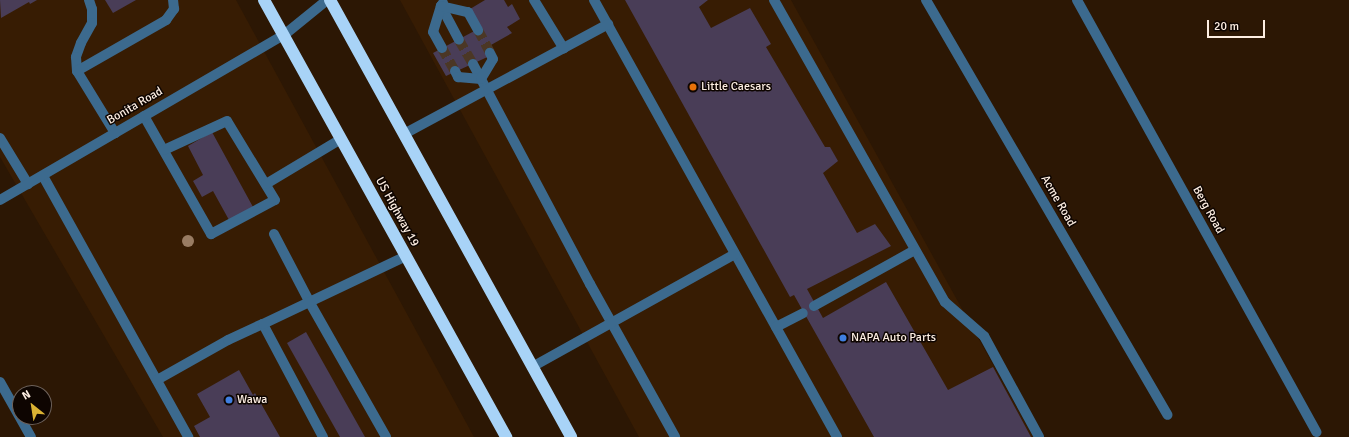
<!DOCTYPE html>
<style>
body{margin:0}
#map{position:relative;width:1349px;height:437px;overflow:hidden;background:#2c1704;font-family:Signika,sans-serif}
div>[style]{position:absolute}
.built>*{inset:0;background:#371c03}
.building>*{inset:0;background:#493d57}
.minor-tunnel>*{height:10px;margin-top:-5px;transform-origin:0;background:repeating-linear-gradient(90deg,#4b3725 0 10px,transparent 0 15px)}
.minor>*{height:10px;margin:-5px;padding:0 5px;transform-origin:5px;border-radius:5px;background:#3c6a8e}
.highway>*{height:12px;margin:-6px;padding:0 6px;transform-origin:6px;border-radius:6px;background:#a8d3f7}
.trees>*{width:12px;height:12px;margin:-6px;border-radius:50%;background:#997c63}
.dots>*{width:11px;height:11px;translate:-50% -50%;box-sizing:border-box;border:2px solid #0e0501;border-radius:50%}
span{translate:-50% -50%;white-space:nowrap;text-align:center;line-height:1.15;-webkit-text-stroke:3px #0e0501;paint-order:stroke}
.poi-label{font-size:12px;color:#fdeee2}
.left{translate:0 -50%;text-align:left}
.street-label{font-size:12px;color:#fdeee2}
.north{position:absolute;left:12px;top:385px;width:40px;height:40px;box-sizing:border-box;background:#0e0501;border:1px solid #6e625b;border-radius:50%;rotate:330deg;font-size:11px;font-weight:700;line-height:16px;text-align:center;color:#fdeee2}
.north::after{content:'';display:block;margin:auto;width:14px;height:18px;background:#dbb333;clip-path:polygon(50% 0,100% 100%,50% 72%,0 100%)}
.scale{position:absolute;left:1207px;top:20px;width:58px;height:18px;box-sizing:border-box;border:2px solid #fdeee2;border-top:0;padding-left:5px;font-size:12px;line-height:14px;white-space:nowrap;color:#fdeee2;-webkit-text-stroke:3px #0e0501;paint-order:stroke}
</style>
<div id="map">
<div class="built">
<div style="clip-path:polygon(0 0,236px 0,474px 437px,163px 437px,0 157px)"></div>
<div style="clip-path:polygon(400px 0,791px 0,1033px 437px,639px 437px)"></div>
</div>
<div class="building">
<div style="clip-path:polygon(0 0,37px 0,30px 4px,29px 2px,1px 18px)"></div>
<div style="clip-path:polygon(105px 0,136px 0,113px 13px)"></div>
<div style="clip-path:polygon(485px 0,504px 0,508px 7px,512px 4px,520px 19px,507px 27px,512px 33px,491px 45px,494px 54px,446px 76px,433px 53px,480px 28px,470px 9px)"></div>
<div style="clip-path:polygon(625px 0,708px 0,699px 7px,711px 28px,750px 8px,771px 44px,766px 47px,825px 147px,830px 147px,838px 161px,823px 173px,857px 233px,875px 224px,891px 246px,807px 289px,823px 318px,886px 282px,948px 390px,993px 367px,1031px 437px,874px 437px,794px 295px,790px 297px)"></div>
<div style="clip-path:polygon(212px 132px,253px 207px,229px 220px,213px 191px,202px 197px,193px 181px,203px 175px,188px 146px)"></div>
<div style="clip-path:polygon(306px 332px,365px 437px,340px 437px,287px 343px)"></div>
<div style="clip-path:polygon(239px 370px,253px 395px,255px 393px,280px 437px,200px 437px,194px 426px,210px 417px,197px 394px)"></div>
</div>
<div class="minor-tunnel">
<div style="left:478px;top:30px;width:26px;rotate:62deg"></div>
<div style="left:459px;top:40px;width:28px;rotate:60deg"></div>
<div style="left:442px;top:48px;width:26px;rotate:61deg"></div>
</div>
<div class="minor">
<div style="left:89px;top:0;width:9px;rotate:72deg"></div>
<div style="left:92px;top:9px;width:14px;rotate:90deg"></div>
<div style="left:92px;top:23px;width:23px;rotate:119deg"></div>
<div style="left:81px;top:43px;width:15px;rotate:110deg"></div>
<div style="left:76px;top:57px;width:14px;rotate:86deg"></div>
<div style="left:77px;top:71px;width:73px;rotate:58.5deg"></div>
<div style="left:534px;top:0;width:57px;rotate:58.5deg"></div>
<div style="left:594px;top:0;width:500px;rotate:60.92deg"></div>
<div style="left:774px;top:0;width:347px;rotate:60.5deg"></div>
<div style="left:945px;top:302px;width:52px;rotate:41.1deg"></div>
<div style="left:984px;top:336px;width:115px;rotate:61.4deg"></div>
<div style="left:926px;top:0;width:480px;rotate:59.8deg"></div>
<div style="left:1077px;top:0;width:494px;rotate:61deg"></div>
<div style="left:443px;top:3px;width:4px;rotate:124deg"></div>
<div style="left:441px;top:6px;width:38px;rotate:62deg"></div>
<div style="left:442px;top:48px;width:18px;rotate:-119deg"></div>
<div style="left:433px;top:32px;width:27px;rotate:-73deg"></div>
<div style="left:441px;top:6px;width:28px;rotate:13deg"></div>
<div style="left:468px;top:12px;width:21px;rotate:61deg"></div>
<div style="left:473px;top:64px;width:249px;rotate:62deg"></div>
<div style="left:590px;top:284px;width:175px;rotate:60.9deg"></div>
<div style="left:77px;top:71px;width:103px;rotate:-29.8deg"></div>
<div style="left:166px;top:20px;width:14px;rotate:-54deg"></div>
<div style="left:174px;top:9px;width:9px;rotate:-96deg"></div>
<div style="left:455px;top:71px;width:7px;rotate:63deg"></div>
<div style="left:458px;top:77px;width:23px;rotate:5deg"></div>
<div style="left:481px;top:79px;width:23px;rotate:-59deg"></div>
<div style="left:493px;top:59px;width:7px;rotate:-117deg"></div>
<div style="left:144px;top:116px;width:136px;rotate:60.4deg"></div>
<div style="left:211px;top:234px;width:72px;rotate:-28deg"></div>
<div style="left:275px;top:200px;width:92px;rotate:-121.3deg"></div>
<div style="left:227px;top:121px;width:69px;rotate:155.3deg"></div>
<div style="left:404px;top:134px;width:232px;rotate:-28.3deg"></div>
<div style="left:0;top:138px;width:54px;rotate:58.7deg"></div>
<div style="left:43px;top:176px;width:299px;rotate:60.9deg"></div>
<div style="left:266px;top:184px;width:87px;rotate:-31deg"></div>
<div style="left:0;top:200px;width:328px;rotate:-30.2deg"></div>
<div style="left:284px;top:35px;width:55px;rotate:-39.1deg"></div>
<div style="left:274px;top:234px;width:78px;rotate:62.4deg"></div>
<div style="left:310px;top:303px;width:154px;rotate:60.4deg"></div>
<div style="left:814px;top:306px;width:115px;rotate:-29deg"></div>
<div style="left:776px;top:327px;width:30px;rotate:-27deg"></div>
<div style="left:532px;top:367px;width:232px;rotate:-29.1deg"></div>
<div style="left:157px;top:380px;width:81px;rotate:-29.4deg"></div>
<div style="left:228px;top:340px;width:38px;rotate:-25deg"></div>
<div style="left:0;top:382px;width:63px;rotate:60.6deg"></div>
<div style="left:323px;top:437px;width:128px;rotate:-118deg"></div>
<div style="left:263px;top:324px;width:158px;rotate:-25.4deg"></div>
</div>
<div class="highway">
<div style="left:264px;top:0;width:500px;rotate:61deg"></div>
<div style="left:330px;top:0;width:499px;rotate:61.1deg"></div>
</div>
<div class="trees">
<div style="left:188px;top:241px"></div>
</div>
<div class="dots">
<div style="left:693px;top:87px;background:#e8710a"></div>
<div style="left:843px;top:338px;background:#3f7fe0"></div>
<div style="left:229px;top:400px;background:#3f7fe0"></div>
</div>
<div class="poi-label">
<span class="left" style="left:701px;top:87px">Little Caesars</span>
<span class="left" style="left:851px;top:338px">NAPA Auto Parts</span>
<span class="left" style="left:237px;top:400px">Wawa</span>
</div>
<div class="street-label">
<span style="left:135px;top:106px;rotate:-30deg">Bonita Road</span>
<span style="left:1058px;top:201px;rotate:60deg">Acme Road</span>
<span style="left:1208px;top:210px;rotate:61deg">Berg Road</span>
<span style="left:397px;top:212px;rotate:61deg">US Highway 19</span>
</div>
<div class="north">N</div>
<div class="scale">20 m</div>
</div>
